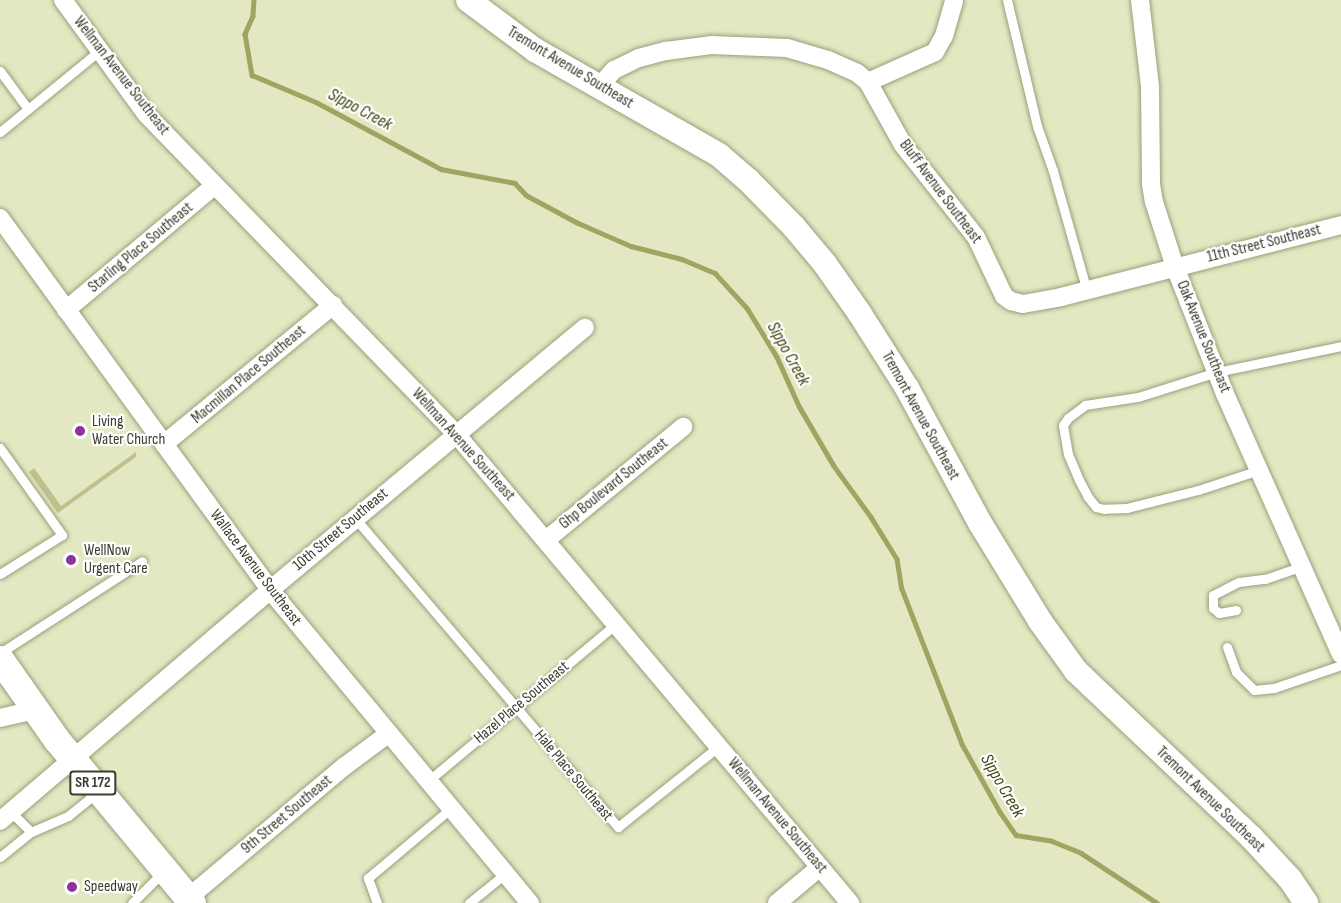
<!DOCTYPE html>
<style>
body{margin:0}
#map{position:relative;width:1341px;height:903px;overflow:hidden;background:#e4e8c2;font-family:"Sofia Sans Condensed",sans-serif}
div>[style]{position:absolute}
.green>*{inset:0;background:#bdc28c}
.stream>*{height:4.5px;margin:-2.25px;padding:0 2.25px;transform-origin:2.25px;border-radius:2.25px;background:#a0a461}
.roads{filter:drop-shadow(0 0 2px #9b9e7b) drop-shadow(0 0 2px #9b9e7b)}
.lane>*{height:9px;margin:-4.5px;padding:0 4.5px;transform-origin:4.5px;border-radius:4.5px;background:#fff}
.street>*{height:18px;margin:-9px;padding:0 9px;transform-origin:9px;border-radius:9px;background:#fff}
.secondary>*{height:24px;margin:-12px;padding:0 12px;transform-origin:12px;border-radius:12px;background:#fff}
.primary>*{height:27px;margin:-13.5px;padding:0 13.5px;transform-origin:13.5px;border-radius:13.5px;background:#fff}
.dots>*{width:16px;height:16px;translate:-50% -50%;box-sizing:border-box;border:3px solid #fff;border-radius:50%}
span{translate:-50% -50%;white-space:nowrap;text-align:center;line-height:1.15;-webkit-text-stroke:4.5px #fff;paint-order:stroke}
.shield-label span{padding:2px 4px;background:#fff;border:2px solid;border-radius:4px;-webkit-text-stroke-width:0}
.shield-label{font-size:15px;color:#3a3c2d;font-weight:700}
.street-label{font-size:16px;color:#3a3c2d}
.poi-label{font-size:16px;color:#3a3c2d}
.left{translate:0 -50%;text-align:left}
.water-label{font-size:18px;color:#464915;font-style:italic}
</style>
<div id="map">
<div class="green">
<div style="clip-path:polygon(136px 452px,136px 457px,58px 513px,29px 472px,34px 468px,61px 506px)"></div>
</div>
<div class="stream">
<div style="left:254px;top:0;width:16px;rotate:94deg"></div>
<div style="left:253px;top:16px;width:20px;rotate:114deg"></div>
<div style="left:245px;top:34px;width:42px;rotate:80.3deg"></div>
<div style="left:252px;top:75px;width:69px;rotate:22.9deg"></div>
<div style="left:316px;top:102px;width:142px;rotate:28.2deg"></div>
<div style="left:441px;top:169px;width:75px;rotate:10.7deg"></div>
<div style="left:515px;top:183px;width:16px;rotate:47deg"></div>
<div style="left:526px;top:195px;width:57px;rotate:28.4deg"></div>
<div style="left:576px;top:222px;width:60px;rotate:23.6deg"></div>
<div style="left:631px;top:246px;width:53px;rotate:14.3deg"></div>
<div style="left:682px;top:259px;width:36px;rotate:23deg"></div>
<div style="left:715px;top:273px;width:47px;rotate:47.6deg"></div>
<div style="left:747px;top:308px;width:57px;rotate:58.5deg"></div>
<div style="left:777px;top:357px;width:54px;rotate:65.8deg"></div>
<div style="left:799px;top:406px;width:69px;rotate:59.7deg"></div>
<div style="left:834px;top:466px;width:63px;rotate:54deg"></div>
<div style="left:871px;top:517px;width:49px;rotate:58.2deg"></div>
<div style="left:897px;top:559px;width:30px;rotate:81deg"></div>
<div style="left:902px;top:589px;width:166px;rotate:68.8deg"></div>
<div style="left:962px;top:744px;width:78px;rotate:60.8deg"></div>
<div style="left:1000px;top:812px;width:28px;rotate:55deg"></div>
<div style="left:1016px;top:835px;width:36px;rotate:9deg"></div>
<div style="left:1052px;top:841px;width:31px;rotate:22deg"></div>
<div style="left:1081px;top:853px;width:91px;rotate:33.3deg"></div>
</div>
<div class="roads">
<div class="lane">
<div style="left:1007px;top:0;width:130px;rotate:76.6deg"></div>
<div style="left:1037px;top:126px;width:48px;rotate:70.4deg"></div>
<div style="left:1053px;top:171px;width:125px;rotate:74.2deg"></div>
<div style="left:0;top:71px;width:47px;rotate:53.6deg"></div>
<div style="left:0;top:132px;width:128px;rotate:-39.3deg"></div>
<div style="left:0;top:448px;width:107px;rotate:54.5deg"></div>
<div style="left:62px;top:535px;width:73px;rotate:147.8deg"></div>
<div style="left:1259px;top:470px;width:64px;rotate:161.8deg"></div>
<div style="left:1198px;top:490px;width:73px;rotate:165.8deg"></div>
<div style="left:1127px;top:508px;width:23px;rotate:178deg"></div>
<div style="left:1104px;top:509px;width:8px;rotate:-166deg"></div>
<div style="left:1096px;top:507px;width:13px;rotate:-129deg"></div>
<div style="left:1088px;top:497px;width:19px;rotate:-118deg"></div>
<div style="left:1079px;top:480px;width:28px;rotate:-113deg"></div>
<div style="left:1068px;top:454px;width:29px;rotate:-100deg"></div>
<div style="left:1063px;top:425px;width:9px;rotate:-54deg"></div>
<div style="left:1068px;top:418px;width:21px;rotate:-37deg"></div>
<div style="left:1085px;top:405px;width:54px;rotate:-8.6deg"></div>
<div style="left:1138px;top:397px;width:83px;rotate:-17.6deg"></div>
<div style="left:1217px;top:372px;width:127px;rotate:-11.8deg"></div>
<div style="left:355px;top:518px;width:406px;rotate:49.6deg"></div>
<div style="left:618px;top:827px;width:129px;rotate:-38.7deg"></div>
<div style="left:1236px;top:610px;width:17px;rotate:170deg"></div>
<div style="left:1219px;top:613px;width:8px;rotate:-140deg"></div>
<div style="left:1213px;top:608px;width:13px;rotate:-90deg"></div>
<div style="left:1213px;top:595px;width:29px;rotate:-27deg"></div>
<div style="left:1239px;top:582px;width:26px;rotate:-7deg"></div>
<div style="left:1265px;top:579px;width:39px;rotate:-19deg"></div>
<div style="left:1227px;top:647px;width:27px;rotate:70deg"></div>
<div style="left:1236px;top:672px;width:25px;rotate:45deg"></div>
<div style="left:1254px;top:690px;width:20px;rotate:-6deg"></div>
<div style="left:1274px;top:688px;width:71px;rotate:-18.9deg"></div>
<div style="left:0;top:653px;width:169px;rotate:-32.9deg"></div>
<div style="left:428px;top:781px;width:245px;rotate:-39.9deg"></div>
<div style="left:11px;top:812px;width:28px;rotate:45deg"></div>
<div style="left:0;top:857px;width:40px;rotate:-39deg"></div>
<div style="left:31px;top:832px;width:40px;rotate:-23.4deg"></div>
<div style="left:68px;top:816px;width:38px;rotate:-39deg"></div>
<div style="left:132px;top:903px;width:44px;rotate:-45deg"></div>
<div style="left:377px;top:903px;width:27px;rotate:-110deg"></div>
<div style="left:368px;top:878px;width:107px;rotate:-40.1deg"></div>
<div style="left:469px;top:903px;width:48px;rotate:-39deg"></div>
</div>
<div class="street">
<div style="left:63px;top:0;width:142px;rotate:53.9deg"></div>
<div style="left:147px;top:115px;width:444px;rotate:45.9deg"></div>
<div style="left:456px;top:434px;width:613px;rotate:49.97deg"></div>
<div style="left:1140px;top:0;width:87px;rotate:83.4deg"></div>
<div style="left:1150px;top:86px;width:98px;rotate:89.4deg"></div>
<div style="left:1151px;top:184px;width:18px;rotate:81deg"></div>
<div style="left:1154px;top:202px;width:68px;rotate:72.1deg"></div>
<div style="left:1175px;top:267px;width:136px;rotate:68.5deg"></div>
<div style="left:1225px;top:394px;width:285px;rotate:66deg"></div>
<div style="left:868px;top:82px;width:73px;rotate:-24.1deg"></div>
<div style="left:935px;top:52px;width:18px;rotate:-61deg"></div>
<div style="left:944px;top:36px;width:37px;rotate:-74deg"></div>
<div style="left:599px;top:87px;width:23px;rotate:-49deg"></div>
<div style="left:614px;top:70px;width:28px;rotate:-26deg"></div>
<div style="left:639px;top:58px;width:28px;rotate:-15deg"></div>
<div style="left:666px;top:51px;width:45px;rotate:-7.6deg"></div>
<div style="left:711px;top:45px;width:76px;rotate:2.3deg"></div>
<div style="left:787px;top:48px;width:43px;rotate:16.3deg"></div>
<div style="left:828px;top:60px;width:32px;rotate:24deg"></div>
<div style="left:857px;top:73px;width:14px;rotate:39deg"></div>
<div style="left:868px;top:82px;width:72px;rotate:60.9deg"></div>
<div style="left:903px;top:145px;width:117px;rotate:51.6deg"></div>
<div style="left:976px;top:237px;width:65px;rotate:64.6deg"></div>
<div style="left:1004px;top:296px;width:9px;rotate:36deg"></div>
<div style="left:1011px;top:301px;width:12px;rotate:14deg"></div>
<div style="left:1023px;top:304px;width:39px;rotate:-10deg"></div>
<div style="left:1061px;top:297px;width:289px;rotate:-14.4deg"></div>
<div style="left:0;top:218px;width:460px;rotate:54deg"></div>
<div style="left:270px;top:590px;width:407px;rotate:50.3deg"></div>
<div style="left:66px;top:310px;width:194px;rotate:-40deg"></div>
<div style="left:164px;top:444px;width:219px;rotate:-39.4deg"></div>
<div style="left:546px;top:540px;width:178px;rotate:-39.5deg"></div>
<div style="left:0;top:718px;width:35px;rotate:-13deg"></div>
<div style="left:0;top:821px;width:355px;rotate:-40.5deg"></div>
<div style="left:270px;top:590px;width:410px;rotate:-39.8deg"></div>
<div style="left:188px;top:898px;width:205px;rotate:-40.1deg"></div>
<div style="left:345px;top:766px;width:54px;rotate:-36.7deg"></div>
<div style="left:777px;top:903px;width:56px;rotate:-39.9deg"></div>
</div>
<div class="secondary">
<div style="left:468px;top:0;width:84px;rotate:36.7deg"></div>
<div style="left:535px;top:50px;width:212px;rotate:29.7deg"></div>
<div style="left:719px;top:155px;width:38px;rotate:41deg"></div>
<div style="left:748px;top:180px;width:66px;rotate:45.6deg"></div>
<div style="left:794px;top:227px;width:48px;rotate:50deg"></div>
<div style="left:825px;top:264px;width:61px;rotate:55deg"></div>
<div style="left:860px;top:314px;width:88px;rotate:57.6deg"></div>
<div style="left:907px;top:388px;width:153px;rotate:61.6deg"></div>
<div style="left:980px;top:523px;width:115px;rotate:58.5deg"></div>
<div style="left:1040px;top:621px;width:62px;rotate:54.2deg"></div>
<div style="left:1076px;top:671px;width:241px;rotate:43.5deg"></div>
<div style="left:1251px;top:837px;width:57px;rotate:47.1deg"></div>
<div style="left:1290px;top:879px;width:29px;rotate:56deg"></div>
</div>
<div class="primary">
<div style="left:0;top:659px;width:98px;rotate:55deg"></div>
<div style="left:56px;top:739px;width:213px;rotate:50.3deg"></div>
</div>
</div>
<div class="dots">
<div style="left:80px;top:431px;background:#8e339d"></div>
<div style="left:71px;top:560px;background:#8e339d"></div>
<div style="left:72px;top:887px;background:#8e339d"></div>
</div>
<div class="shield-label">
<span style="left:93px;top:783px">SR 172</span>
</div>
<div class="street-label">
<span style="left:570px;top:68px;rotate:31deg">Tremont Avenue Southeast</span>
<span style="left:121px;top:76px;rotate:52deg">Wellman Avenue Southeast</span>
<span style="left:940px;top:192px;rotate:53deg">Bluff Avenue Southeast</span>
<span style="left:1264px;top:244px;rotate:-14deg">11th Street Southeast</span>
<span style="left:141px;top:248px;rotate:-40deg">Starling Place Southeast</span>
<span style="left:1203px;top:337px;rotate:68deg">Oak Avenue Southeast</span>
<span style="left:249px;top:375px;rotate:-40deg">Macmillan Place Southeast</span>
<span style="left:920px;top:416px;rotate:61deg">Tremont Avenue Southeast</span>
<span style="left:463px;top:445px;rotate:48deg">Wellman Avenue Southeast</span>
<span style="left:614px;top:484px;rotate:-39deg">Ghp Boulevard Southeast</span>
<span style="left:341px;top:530px;rotate:-40deg">10th Street Southeast</span>
<span style="left:255px;top:568px;rotate:53deg">Wallace Avenue Southeast</span>
<span style="left:522px;top:703px;rotate:-40deg">Hazel Place Southeast</span>
<span style="left:573px;top:776px;rotate:50deg">Hale Place Southeast</span>
<span style="left:1210px;top:800px;rotate:44deg">Tremont Avenue Southeast</span>
<span style="left:287px;top:815px;rotate:-40deg">9th Street Southeast</span>
<span style="left:777px;top:816px;rotate:50deg">Wellman Avenue Southeast</span>
</div>
<div class="poi-label">
<span class="left" style="left:92px;top:431px">Living<br>Water Church</span>
<span class="left" style="left:84px;top:560px">WellNow<br>Urgent Care</span>
<span class="left" style="left:84px;top:887px">Speedway</span>
</div>
<div class="water-label">
<span style="left:360px;top:110px;rotate:28deg">Sippo Creek</span>
<span style="left:788px;top:354px;rotate:61deg">Sippo Creek</span>
<span style="left:1002px;top:786px;rotate:60deg">Sippo Creek</span>
</div>
</div>
